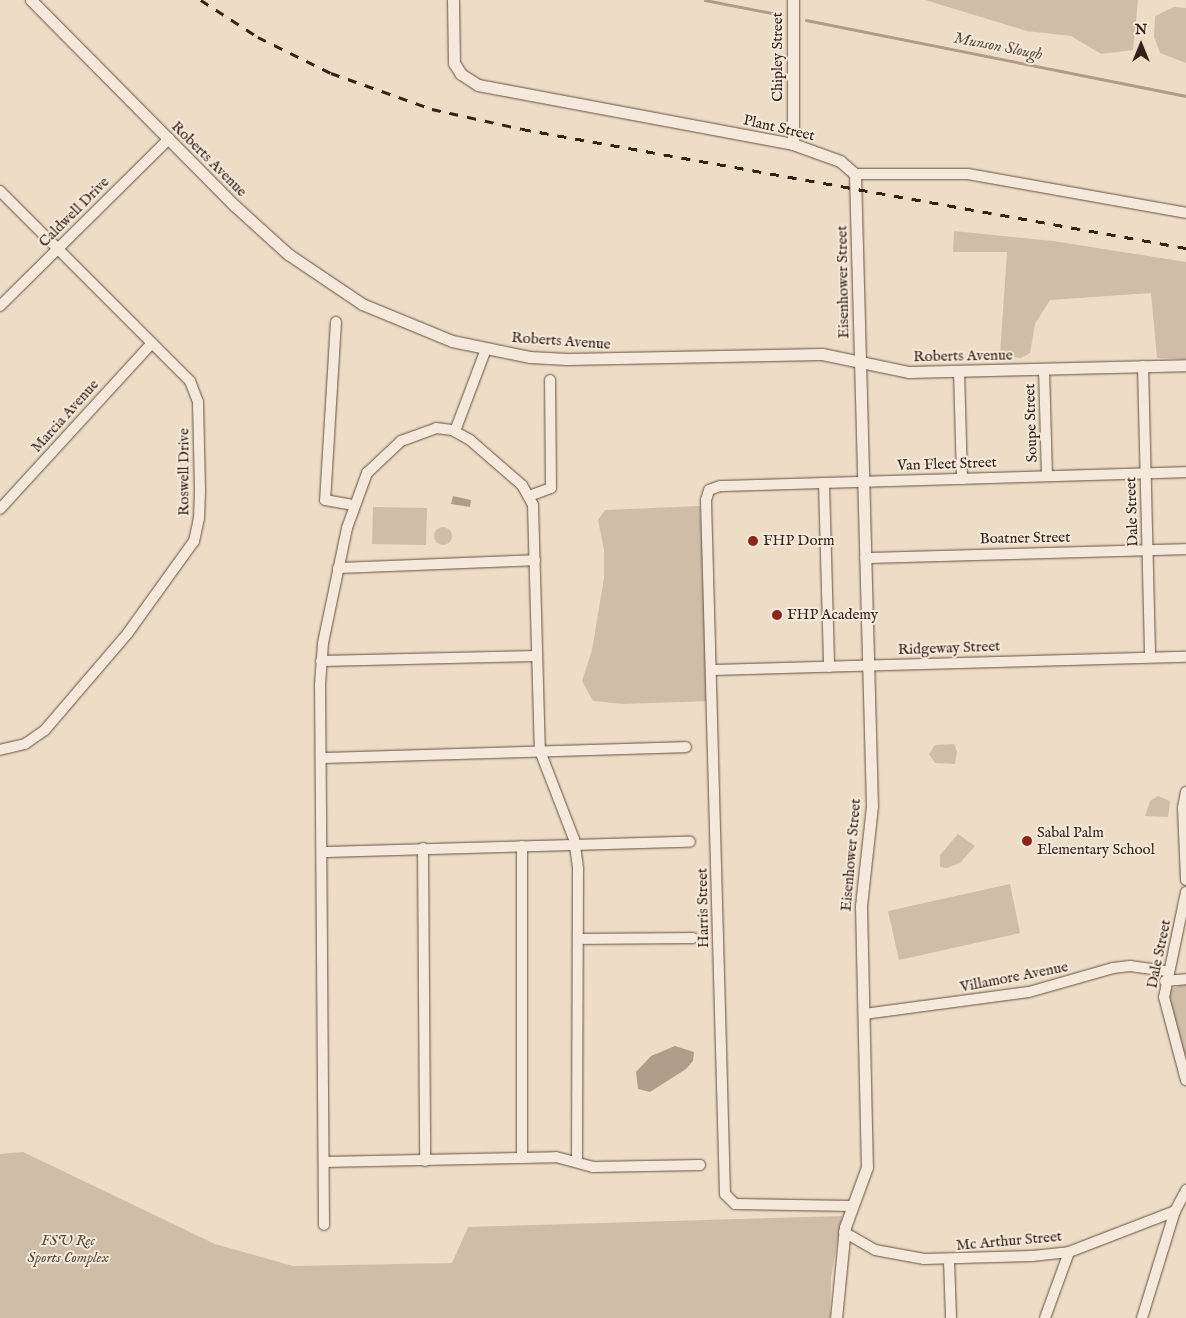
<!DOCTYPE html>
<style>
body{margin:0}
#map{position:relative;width:1186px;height:1318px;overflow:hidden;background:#eeddc6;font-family:"IM FELL English",serif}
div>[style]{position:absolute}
.green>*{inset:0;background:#cfbda8}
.round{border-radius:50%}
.water>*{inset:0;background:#af9d8a}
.stream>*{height:2.5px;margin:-1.25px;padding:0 1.25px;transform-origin:1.25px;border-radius:1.25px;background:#af9d8a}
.roads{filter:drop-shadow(0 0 1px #635142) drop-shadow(0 0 1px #635142)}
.minor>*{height:10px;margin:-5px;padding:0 5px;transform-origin:5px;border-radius:5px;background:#f4e9da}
.tertiary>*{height:11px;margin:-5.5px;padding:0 5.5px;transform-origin:5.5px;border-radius:5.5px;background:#f4e9da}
.rail>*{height:2.5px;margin-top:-1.25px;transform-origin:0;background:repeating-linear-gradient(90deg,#352216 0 9px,transparent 0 18px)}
.dots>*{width:14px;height:14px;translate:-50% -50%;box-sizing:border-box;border:2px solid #f4e9da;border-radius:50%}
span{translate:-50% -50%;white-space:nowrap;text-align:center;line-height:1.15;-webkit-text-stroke:4px #f4e9da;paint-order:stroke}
.street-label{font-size:15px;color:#352216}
.poi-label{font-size:15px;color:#352216}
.left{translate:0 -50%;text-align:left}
.park-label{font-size:15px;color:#5c493a;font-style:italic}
.water-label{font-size:16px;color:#604d3f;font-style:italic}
.north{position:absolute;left:1116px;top:20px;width:50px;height:50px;-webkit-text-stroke:4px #f4e9da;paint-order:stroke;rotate:0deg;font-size:14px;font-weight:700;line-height:20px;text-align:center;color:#352216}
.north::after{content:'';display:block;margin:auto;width:18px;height:22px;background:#352216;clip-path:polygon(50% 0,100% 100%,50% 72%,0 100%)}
</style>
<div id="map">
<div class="green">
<div style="clip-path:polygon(925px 0,1138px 0,1133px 50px,1101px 54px,1071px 36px,1027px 31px)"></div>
<div style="clip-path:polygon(1174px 7px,1186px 8px,1186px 63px,1160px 53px,1154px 37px,1155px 16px)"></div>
<div style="clip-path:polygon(954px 231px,1053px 241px,1186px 262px,1186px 359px,1157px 358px,1151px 293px,1050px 300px,1035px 324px,1030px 353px,1021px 358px,1000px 355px,1007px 252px,953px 252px)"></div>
<div style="clip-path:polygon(700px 506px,711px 701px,623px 704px,593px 701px,582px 681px,592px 650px,604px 578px,604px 550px,598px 520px,605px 510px)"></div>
<div style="clip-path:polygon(373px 507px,427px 508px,426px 545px,372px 544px)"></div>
<div class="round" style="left:434px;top:527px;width:18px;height:18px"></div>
<div style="clip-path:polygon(954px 744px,957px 751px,955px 764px,935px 763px,929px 754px,935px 745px)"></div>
<div style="clip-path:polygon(1158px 796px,1170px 801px,1168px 817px,1145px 816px,1150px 801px)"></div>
<div style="clip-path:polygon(958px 834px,975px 846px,960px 863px,947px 868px,940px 867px,940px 855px)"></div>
<div style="clip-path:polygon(1010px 884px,1020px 933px,899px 960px,888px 911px)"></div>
<div style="clip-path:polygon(1186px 983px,1186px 1062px,1168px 994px,1169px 990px)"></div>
<div style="clip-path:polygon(23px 1152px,215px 1244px,293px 1266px,452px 1263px,468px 1227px,842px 1216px,831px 1278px,830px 1318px,0 1318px,0 1154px)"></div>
</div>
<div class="water">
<div style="clip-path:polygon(453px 496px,471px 500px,470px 507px,451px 504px)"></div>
<div style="clip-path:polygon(675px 1046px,694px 1052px,693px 1061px,686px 1069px,650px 1092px,638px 1089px,636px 1072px,651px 1056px)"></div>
</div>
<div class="stream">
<div style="left:705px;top:0;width:78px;rotate:11deg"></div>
<div style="left:806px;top:20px;width:388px;rotate:11.3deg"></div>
</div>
<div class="roads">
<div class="minor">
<div style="left:855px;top:174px;width:113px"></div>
<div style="left:968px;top:174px;width:221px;rotate:10.1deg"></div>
<div style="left:0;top:191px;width:269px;rotate:45deg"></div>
<div style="left:190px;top:381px;width:22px;rotate:69deg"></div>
<div style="left:198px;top:402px;width:89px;rotate:88.7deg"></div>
<div style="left:200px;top:491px;width:27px;rotate:92deg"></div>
<div style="left:199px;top:518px;width:24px;rotate:102deg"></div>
<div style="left:194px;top:541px;width:113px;rotate:125.7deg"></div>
<div style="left:128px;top:633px;width:128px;rotate:130.6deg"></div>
<div style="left:45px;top:730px;width:24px;rotate:145deg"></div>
<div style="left:25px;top:744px;width:26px;rotate:167deg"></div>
<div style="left:0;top:306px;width:238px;rotate:-44.7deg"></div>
<div style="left:336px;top:322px;width:178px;rotate:93.5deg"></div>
<div style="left:325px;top:500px;width:28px;rotate:10deg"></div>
<div style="left:1143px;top:366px;width:291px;rotate:88.6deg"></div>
<div style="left:1044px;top:369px;width:107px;rotate:88.4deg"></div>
<div style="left:959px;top:371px;width:108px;rotate:88.4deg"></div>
<div style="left:455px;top:431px;width:88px;rotate:-69.3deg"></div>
<div style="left:824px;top:483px;width:184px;rotate:88.4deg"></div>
<div style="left:529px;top:496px;width:23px;rotate:-20deg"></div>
<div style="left:551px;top:488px;width:108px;rotate:-90.5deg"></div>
<div style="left:0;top:509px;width:225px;rotate:-47.5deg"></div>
<div style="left:865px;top:558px;width:321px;rotate:-1.6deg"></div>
<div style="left:338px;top:568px;width:197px;rotate:-2.3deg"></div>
<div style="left:321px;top:661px;width:215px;rotate:-1.3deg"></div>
<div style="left:713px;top:670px;width:473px;rotate:-1.6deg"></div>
<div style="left:321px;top:758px;width:365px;rotate:-1.7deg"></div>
<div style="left:1186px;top:792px;width:16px;rotate:101deg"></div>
<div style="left:1183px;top:808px;width:72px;rotate:87.6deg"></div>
<div style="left:423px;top:848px;width:313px;rotate:89.6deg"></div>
<div style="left:323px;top:852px;width:367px;rotate:-1.6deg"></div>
<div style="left:1186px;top:892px;width:107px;rotate:101.8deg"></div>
<div style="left:1164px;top:997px;width:86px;rotate:75.2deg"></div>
<div style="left:578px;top:939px;width:115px;rotate:-0.5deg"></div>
<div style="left:1165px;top:981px;width:21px;rotate:-5deg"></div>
<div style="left:864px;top:1014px;width:166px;rotate:-7.6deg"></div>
<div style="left:1029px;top:992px;width:87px;rotate:-15.9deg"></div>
<div style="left:1113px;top:968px;width:17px;rotate:-7deg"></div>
<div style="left:1130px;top:966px;width:37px;rotate:8deg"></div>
<div style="left:522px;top:1158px;width:312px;rotate:-90deg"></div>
<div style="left:324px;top:1162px;width:232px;rotate:-1.2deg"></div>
<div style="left:556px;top:1157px;width:38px;rotate:15deg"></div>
<div style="left:593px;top:1167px;width:107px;rotate:-1.1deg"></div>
<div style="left:853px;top:1206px;width:118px;rotate:-179deg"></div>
<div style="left:735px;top:1204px;width:14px;rotate:-135deg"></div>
<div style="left:725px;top:1194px;width:694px;rotate:-91.57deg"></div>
<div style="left:706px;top:500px;width:10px;rotate:-73deg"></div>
<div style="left:709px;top:490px;width:12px;rotate:-20deg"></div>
<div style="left:720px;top:486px;width:466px;rotate:-1.7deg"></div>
<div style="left:324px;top:1225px;width:540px;rotate:-90.42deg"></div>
<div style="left:320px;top:685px;width:42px;rotate:-85.9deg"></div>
<div style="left:323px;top:643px;width:117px;rotate:-78.2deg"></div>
<div style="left:347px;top:528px;width:59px;rotate:-70deg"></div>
<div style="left:367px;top:473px;width:47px;rotate:-43.3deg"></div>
<div style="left:401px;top:441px;width:37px;rotate:-20deg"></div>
<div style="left:436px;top:428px;width:16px;rotate:7deg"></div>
<div style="left:452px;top:430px;width:21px;rotate:29deg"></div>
<div style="left:470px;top:440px;width:69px;rotate:40.9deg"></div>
<div style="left:522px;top:485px;width:23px;rotate:61deg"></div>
<div style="left:533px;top:505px;width:246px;rotate:88.4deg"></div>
<div style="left:540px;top:751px;width:94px;rotate:68.9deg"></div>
<div style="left:574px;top:839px;width:30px;rotate:82deg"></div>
<div style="left:578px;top:869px;width:293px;rotate:90.2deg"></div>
<div style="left:844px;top:1232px;width:36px;rotate:30deg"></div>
<div style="left:875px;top:1250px;width:50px;rotate:10.4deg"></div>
<div style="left:924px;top:1259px;width:108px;rotate:-1.6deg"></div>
<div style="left:1032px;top:1256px;width:37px;rotate:-6deg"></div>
<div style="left:1069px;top:1252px;width:114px;rotate:-21.1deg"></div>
<div style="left:949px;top:1260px;width:58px;rotate:88deg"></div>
<div style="left:1045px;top:1318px;width:70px;rotate:-70deg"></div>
<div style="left:1142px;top:1318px;width:112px;rotate:-72.9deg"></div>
<div style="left:1175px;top:1211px;width:24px;rotate:-62deg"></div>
</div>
<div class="tertiary">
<div style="left:31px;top:0;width:290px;rotate:45.3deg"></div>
<div style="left:235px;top:206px;width:72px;rotate:42.2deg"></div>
<div style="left:288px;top:254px;width:89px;rotate:34deg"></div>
<div style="left:362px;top:304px;width:97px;rotate:22.3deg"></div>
<div style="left:452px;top:341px;width:80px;rotate:11.6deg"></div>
<div style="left:530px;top:357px;width:37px;rotate:3deg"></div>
<div style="left:567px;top:359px;width:255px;rotate:-1.1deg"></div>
<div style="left:822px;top:354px;width:89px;rotate:11.7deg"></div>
<div style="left:909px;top:372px;width:277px;rotate:-1.4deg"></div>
<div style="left:453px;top:0;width:63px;rotate:89.1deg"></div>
<div style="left:454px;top:63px;width:13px;rotate:58deg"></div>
<div style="left:461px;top:74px;width:20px;rotate:33deg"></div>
<div style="left:478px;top:85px;width:320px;rotate:10.6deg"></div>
<div style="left:793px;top:144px;width:50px;rotate:19.9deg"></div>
<div style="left:840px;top:161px;width:20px;rotate:41deg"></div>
<div style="left:855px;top:174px;width:632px;rotate:88.46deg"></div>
<div style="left:872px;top:806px;width:101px;rotate:96.3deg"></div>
<div style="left:861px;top:906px;width:261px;rotate:88.7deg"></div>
<div style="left:867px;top:1167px;width:64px;rotate:110.1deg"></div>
<div style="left:845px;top:1227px;width:91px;rotate:95.6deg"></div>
<div style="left:793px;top:144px;width:144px;rotate:-90deg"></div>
</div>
</div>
<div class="rail">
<div style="left:201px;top:0;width:68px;rotate:33deg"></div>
<div style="left:258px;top:37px;width:81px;rotate:26.3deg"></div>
<div style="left:331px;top:73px;width:107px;rotate:19.6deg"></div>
<div style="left:432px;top:109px;width:92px;rotate:12.5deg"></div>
<div style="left:522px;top:129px;width:675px;rotate:10.16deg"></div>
</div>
<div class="dots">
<div style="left:753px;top:541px;background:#8f2418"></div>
<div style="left:777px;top:615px;background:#8f2418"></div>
<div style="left:1027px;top:841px;background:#8f2418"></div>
</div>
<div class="street-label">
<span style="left:778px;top:57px;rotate:-90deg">Chipley Street</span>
<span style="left:779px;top:128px;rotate:13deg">Plant Street</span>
<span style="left:209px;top:159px;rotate:45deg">Roberts Avenue</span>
<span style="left:74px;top:212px;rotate:-45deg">Caldwell Drive</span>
<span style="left:843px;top:282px;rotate:-91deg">Eisenhower Street</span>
<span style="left:561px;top:341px;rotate:4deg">Roberts Avenue</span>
<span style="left:963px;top:356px;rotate:-1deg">Roberts Avenue</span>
<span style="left:65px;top:416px;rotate:-48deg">Marcia Avenue</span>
<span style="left:1031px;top:423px;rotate:-92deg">Soupe Street</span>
<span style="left:947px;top:464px;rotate:-2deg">Van Fleet Street</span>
<span style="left:184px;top:472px;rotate:-90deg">Roswell Drive</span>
<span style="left:1132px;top:512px;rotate:-92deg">Dale Street</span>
<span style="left:1025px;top:538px;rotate:-1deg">Boatner Street</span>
<span style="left:949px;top:648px;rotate:-2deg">Ridgeway Street</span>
<span style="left:851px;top:855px;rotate:-85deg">Eisenhower Street</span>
<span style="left:703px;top:908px;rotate:-91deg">Harris Street</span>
<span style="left:1159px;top:954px;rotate:-78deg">Dale Street</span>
<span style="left:1014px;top:977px;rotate:-11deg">Villamore Avenue</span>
<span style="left:1009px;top:1241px;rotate:-5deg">Mc Arthur Street</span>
</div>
<div class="poi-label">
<span class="left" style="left:763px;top:541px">FHP Dorm</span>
<span class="left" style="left:787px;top:615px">FHP Academy</span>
<span class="left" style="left:1037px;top:841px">Sabal Palm<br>Elementary School</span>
</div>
<div class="park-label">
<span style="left:68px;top:1249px">FSU Rec<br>Sports Complex</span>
</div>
<div class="water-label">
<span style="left:998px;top:47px;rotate:11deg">Munson Slough</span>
</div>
<div class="north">N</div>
</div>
